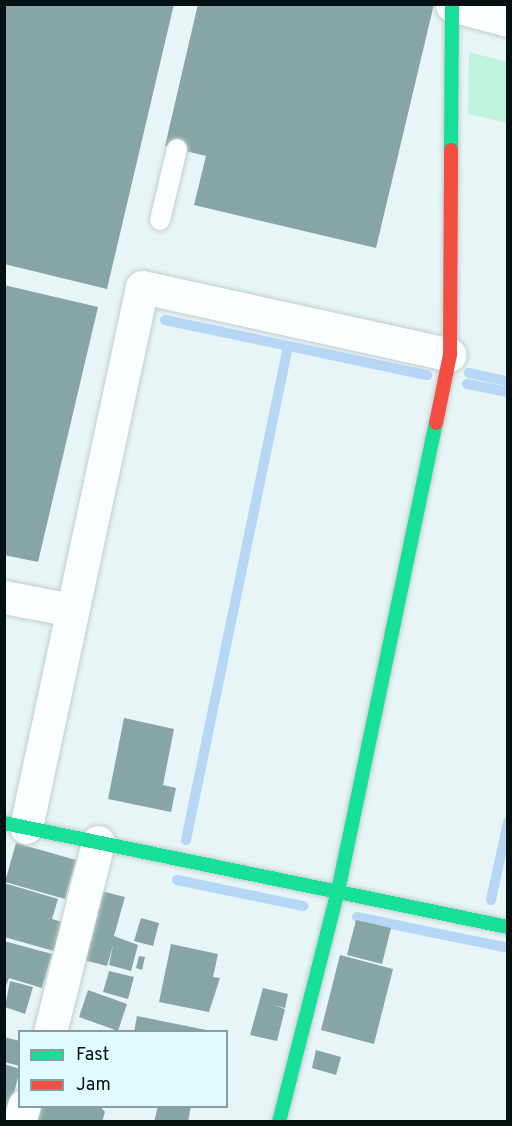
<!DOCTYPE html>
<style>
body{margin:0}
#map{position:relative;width:512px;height:1126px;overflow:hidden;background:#e7f5f7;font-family:Overpass,sans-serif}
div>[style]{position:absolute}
.green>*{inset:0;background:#c0f3dd}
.stream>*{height:10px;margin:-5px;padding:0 5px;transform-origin:5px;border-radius:5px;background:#b6d6f6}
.building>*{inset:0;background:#86a5a4}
.roads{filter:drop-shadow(0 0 2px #c0cdce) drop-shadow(0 0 2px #c0cdce)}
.lane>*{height:20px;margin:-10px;padding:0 10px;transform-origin:10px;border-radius:10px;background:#fbfefe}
.street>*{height:33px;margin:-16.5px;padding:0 16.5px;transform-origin:16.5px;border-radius:16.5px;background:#fbfefe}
.fast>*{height:14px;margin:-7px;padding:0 7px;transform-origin:7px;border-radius:7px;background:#16e098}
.jam>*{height:14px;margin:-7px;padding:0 7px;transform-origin:7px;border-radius:7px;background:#f24e42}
span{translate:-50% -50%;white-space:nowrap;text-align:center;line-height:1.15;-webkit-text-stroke:6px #e0fbfe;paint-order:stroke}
.frame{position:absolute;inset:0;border:6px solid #051012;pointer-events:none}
.legend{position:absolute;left:18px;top:1030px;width:210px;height:78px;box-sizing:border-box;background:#e0fbfe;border:2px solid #889da0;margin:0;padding:8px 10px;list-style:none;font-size:18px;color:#051012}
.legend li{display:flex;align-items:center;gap:12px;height:30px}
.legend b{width:30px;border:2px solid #889da0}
</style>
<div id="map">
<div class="green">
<div style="clip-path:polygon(469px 52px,507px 62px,507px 123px,468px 114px)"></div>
</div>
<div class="stream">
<div style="left:165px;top:320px;width:268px;rotate:11.9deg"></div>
<div style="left:469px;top:373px;width:40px;rotate:12deg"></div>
<div style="left:467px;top:384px;width:42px;rotate:11deg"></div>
<div style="left:186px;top:840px;width:504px;rotate:-78.33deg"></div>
<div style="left:177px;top:880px;width:129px;rotate:11.7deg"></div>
<div style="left:491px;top:900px;width:80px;rotate:-77.7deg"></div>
<div style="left:357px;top:917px;width:154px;rotate:11.6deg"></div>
</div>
<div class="building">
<div style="clip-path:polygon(4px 4px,174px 4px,107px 289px,4px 264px)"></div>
<div style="clip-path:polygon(198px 4px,434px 4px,376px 248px,194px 205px,206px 156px,165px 146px)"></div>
<div style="clip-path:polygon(4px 285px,98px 307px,38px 562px,4px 555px)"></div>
<div style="clip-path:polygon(124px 718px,174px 729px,163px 785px,176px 788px,171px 812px,108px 799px)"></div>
<div style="clip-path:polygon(16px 843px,76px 860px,65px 899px,5px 882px)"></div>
<div style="clip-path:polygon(4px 883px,58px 899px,52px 919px,62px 922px,54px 951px,4px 937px)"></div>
<div style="clip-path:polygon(97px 890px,125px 897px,114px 936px,138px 945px,131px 971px,109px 965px,113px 945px,107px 966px,76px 958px)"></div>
<div style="clip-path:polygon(141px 918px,159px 923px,153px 946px,134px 941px)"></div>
<div style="clip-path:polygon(356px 920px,391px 928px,382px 964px,347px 955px)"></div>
<div style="clip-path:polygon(4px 941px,52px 954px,42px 988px,9px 978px,4px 991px)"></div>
<div style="clip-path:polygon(171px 944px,218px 954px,213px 977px,220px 978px,209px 1012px,159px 1002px)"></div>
<div style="clip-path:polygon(340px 955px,393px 969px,374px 1044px,321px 1030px)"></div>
<div style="clip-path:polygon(139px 956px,145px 957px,142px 970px,136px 968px)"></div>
<div style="clip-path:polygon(109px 971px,134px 977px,128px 999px,103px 992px)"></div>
<div style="clip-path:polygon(10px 981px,33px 987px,25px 1014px,5px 1007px)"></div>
<div style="clip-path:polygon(263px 988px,288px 994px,285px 1008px,273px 1005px,285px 1009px,277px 1041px,250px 1035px)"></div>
<div style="clip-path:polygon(88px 990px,127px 1004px,118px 1031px,79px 1017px)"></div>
<div style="clip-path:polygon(137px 1016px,206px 1030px,206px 1032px,134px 1032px)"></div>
<div style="clip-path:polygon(4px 1037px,20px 1041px,20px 1066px,4px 1062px)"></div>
<div style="clip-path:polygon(316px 1050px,341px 1057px,336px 1075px,312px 1068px)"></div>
<div style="clip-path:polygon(4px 1064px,20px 1069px,7px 1122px,4px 1122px)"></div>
<div style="clip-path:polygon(38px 1106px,100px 1106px,105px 1112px,102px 1122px,33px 1122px)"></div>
<div style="clip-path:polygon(158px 1106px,191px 1106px,188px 1122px,154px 1122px)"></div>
</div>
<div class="roads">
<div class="lane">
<div style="left:160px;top:220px;width:73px;rotate:-76.5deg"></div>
</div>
<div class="street">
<div style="left:452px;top:5px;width:58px;rotate:15deg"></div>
<div style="left:4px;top:597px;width:69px;rotate:10.8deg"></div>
<div style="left:26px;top:827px;width:552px;rotate:-77.88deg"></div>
<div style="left:142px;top:287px;width:315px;rotate:12.4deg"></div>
<div style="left:50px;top:1032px;width:196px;rotate:-75.8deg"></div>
<div style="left:19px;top:1122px;width:17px;rotate:-73deg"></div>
</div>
<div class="fast">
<div style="left:451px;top:150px;width:146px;rotate:-89.6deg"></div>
<div style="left:4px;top:823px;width:515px;rotate:11.66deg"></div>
<div style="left:279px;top:1122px;width:238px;rotate:-75.7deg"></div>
<div style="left:338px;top:891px;width:478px;rotate:-78.2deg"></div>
</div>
<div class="jam">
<div style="left:436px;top:423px;width:69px;rotate:-78.4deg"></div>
<div style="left:450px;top:355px;width:205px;rotate:-89.7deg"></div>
</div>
</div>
<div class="frame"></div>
<ul class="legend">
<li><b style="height:8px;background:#16e098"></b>Fast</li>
<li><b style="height:8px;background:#f24e42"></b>Jam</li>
</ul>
</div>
